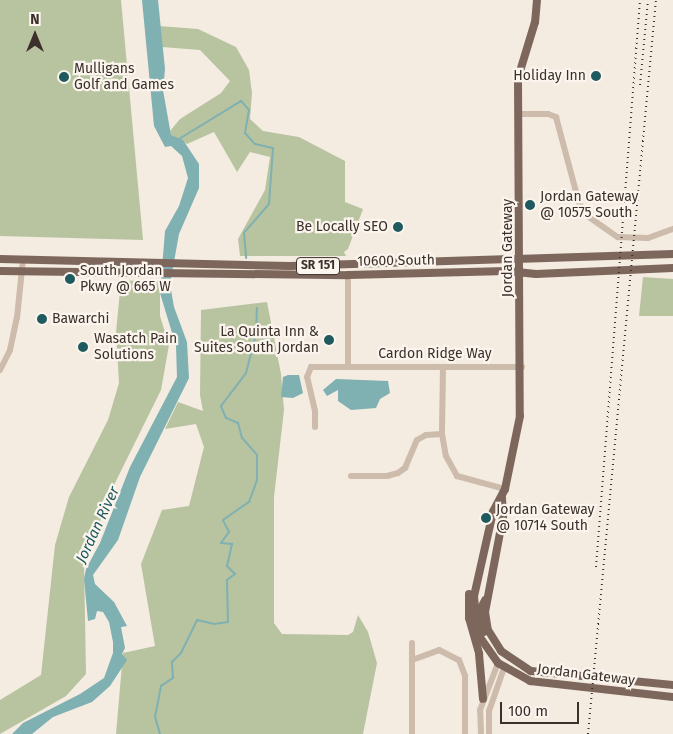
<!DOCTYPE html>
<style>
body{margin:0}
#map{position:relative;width:673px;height:734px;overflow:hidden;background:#f4ebe1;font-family:"Fira Sans",sans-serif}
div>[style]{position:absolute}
.green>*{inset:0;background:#b8c4a0}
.water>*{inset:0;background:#7fb0b2}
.stream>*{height:2px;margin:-1px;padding:0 1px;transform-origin:1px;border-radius:1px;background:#7fb0b2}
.minor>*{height:6px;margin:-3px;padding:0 3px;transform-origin:3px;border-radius:3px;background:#cdbbac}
.major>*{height:8px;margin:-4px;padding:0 4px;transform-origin:4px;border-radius:4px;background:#7d675c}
.rail>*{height:2px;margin-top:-1px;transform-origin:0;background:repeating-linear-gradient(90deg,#3b302b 0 1px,transparent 0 5px)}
.dots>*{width:14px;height:14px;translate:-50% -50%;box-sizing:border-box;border:2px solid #fbf5ee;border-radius:50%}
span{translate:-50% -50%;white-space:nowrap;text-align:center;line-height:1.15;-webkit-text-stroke:4.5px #fbf5ee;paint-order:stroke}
.shield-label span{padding:1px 4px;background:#fbf5ee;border:1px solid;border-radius:4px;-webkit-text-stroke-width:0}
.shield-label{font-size:12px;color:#3b302b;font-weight:700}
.poi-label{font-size:14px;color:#3b302b}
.left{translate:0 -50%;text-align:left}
.right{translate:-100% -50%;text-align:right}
.street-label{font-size:14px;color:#3b302b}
.water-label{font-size:15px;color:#1f5a5e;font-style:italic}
.north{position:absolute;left:10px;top:10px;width:50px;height:50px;-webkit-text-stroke:4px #fbf5ee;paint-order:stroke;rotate:0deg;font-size:14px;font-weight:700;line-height:20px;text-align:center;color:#3b302b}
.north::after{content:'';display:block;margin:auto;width:18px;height:22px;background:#3b302b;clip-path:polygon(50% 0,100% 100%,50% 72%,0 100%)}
.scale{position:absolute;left:500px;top:702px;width:79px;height:22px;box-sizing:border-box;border:2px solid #3b302b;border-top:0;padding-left:6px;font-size:15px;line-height:18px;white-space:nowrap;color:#3b302b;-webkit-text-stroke:4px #fbf5ee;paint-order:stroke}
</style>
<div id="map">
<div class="green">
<div style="clip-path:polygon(0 0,121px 0,143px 240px,0 236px)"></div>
<div style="clip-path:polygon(159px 26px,198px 29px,236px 47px,249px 70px,252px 93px,250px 119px,263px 131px,299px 137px,345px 161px,345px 202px,363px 209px,348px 249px,344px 252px,346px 256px,240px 256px,238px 239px,265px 190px,270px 157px,250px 152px,237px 172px,214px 132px,187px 144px,171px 135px,170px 131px,180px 119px,221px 93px,230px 81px,200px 50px,162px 47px)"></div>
<div style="clip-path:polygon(643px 277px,673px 279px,673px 316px,639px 316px)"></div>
<div style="clip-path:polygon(160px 280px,160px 316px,169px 345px,161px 390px,115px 483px,84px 563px,86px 674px,66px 696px,0 734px,0 700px,41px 675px,55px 545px,69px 497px,108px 420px,119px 383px,116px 332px,121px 281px)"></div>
<div style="clip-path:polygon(267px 302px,281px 374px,284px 410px,274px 497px,274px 623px,282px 634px,348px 635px,353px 632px,358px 615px,368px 632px,377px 663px,363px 734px,116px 734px,123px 653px,155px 646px,141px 564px,162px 510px,189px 506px,204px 447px,196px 424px,165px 429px,178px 402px,203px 411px,200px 395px,201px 310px)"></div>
</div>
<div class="water">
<div style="clip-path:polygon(142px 0,158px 0,165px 69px,163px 90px,171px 135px,183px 140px,199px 164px,199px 188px,179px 234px,170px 284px,174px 307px,187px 342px,189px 378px,140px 477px,118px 540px,93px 575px,95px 584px,114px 602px,127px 626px,121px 627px,125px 648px,122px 654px,127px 660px,110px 686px,92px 702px,53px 717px,32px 734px,12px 734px,23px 723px,80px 694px,104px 678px,113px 653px,113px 642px,109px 622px,103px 612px,97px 611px,95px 619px,88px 621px,84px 579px,86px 569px,100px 543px,130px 467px,177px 377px,176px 346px,160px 293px,165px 231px,179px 206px,188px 178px,182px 156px,171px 146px,165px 147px,154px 126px)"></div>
<div style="clip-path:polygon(288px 375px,299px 375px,303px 393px,293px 398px,281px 397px,283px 377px)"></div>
<div style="clip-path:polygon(336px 379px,388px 381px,390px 393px,380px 399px,376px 408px,351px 410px,338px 401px,338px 390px,327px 396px,323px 390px)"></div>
</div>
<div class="stream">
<div style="left:179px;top:139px;width:73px;rotate:-31.5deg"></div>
<div style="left:241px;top:101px;width:12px;rotate:48deg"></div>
<div style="left:249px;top:110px;width:23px;rotate:100deg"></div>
<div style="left:245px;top:133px;width:15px;rotate:48deg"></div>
<div style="left:255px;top:144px;width:18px;rotate:13deg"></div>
<div style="left:273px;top:148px;width:56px;rotate:94.1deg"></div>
<div style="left:269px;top:204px;width:38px;rotate:131deg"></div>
<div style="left:244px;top:233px;width:25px;rotate:85deg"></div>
<div style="left:160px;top:734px;width:18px;rotate:-106deg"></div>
<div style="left:155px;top:717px;width:32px;rotate:-79deg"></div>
<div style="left:161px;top:686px;width:14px;rotate:-34deg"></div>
<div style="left:173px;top:678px;width:16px;rotate:-94deg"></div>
<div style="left:172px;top:662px;width:13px;rotate:-45deg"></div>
<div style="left:181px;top:653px;width:37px;rotate:-64deg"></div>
<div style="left:197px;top:620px;width:17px;rotate:13deg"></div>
<div style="left:214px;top:624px;width:14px;rotate:-8deg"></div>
<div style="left:228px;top:622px;width:42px;rotate:-91.4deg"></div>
<div style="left:227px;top:580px;width:10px;rotate:-37deg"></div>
<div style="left:235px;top:574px;width:11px;rotate:-135deg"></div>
<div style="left:227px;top:566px;width:23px;rotate:-77deg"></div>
<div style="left:232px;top:544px;width:11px;rotate:-175deg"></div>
<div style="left:221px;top:543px;width:14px;rotate:-54deg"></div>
<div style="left:229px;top:532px;width:13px;rotate:-117deg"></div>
<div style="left:223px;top:520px;width:32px;rotate:-35deg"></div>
<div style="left:249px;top:502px;width:23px;rotate:-70deg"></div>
<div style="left:257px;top:480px;width:25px;rotate:-90deg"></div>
<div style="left:257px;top:455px;width:23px;rotate:-131deg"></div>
<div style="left:242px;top:438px;width:16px;rotate:-105deg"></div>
<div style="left:238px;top:423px;width:13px;rotate:-157deg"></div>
<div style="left:226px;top:418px;width:13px;rotate:-113deg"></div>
<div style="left:221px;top:406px;width:41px;rotate:-52.9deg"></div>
<div style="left:246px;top:373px;width:40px;rotate:-75.6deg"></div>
<div style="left:256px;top:334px;width:26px;rotate:-88deg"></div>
</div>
<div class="minor">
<div style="left:518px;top:114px;width:30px"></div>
<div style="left:548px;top:114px;width:9px;rotate:21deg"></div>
<div style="left:556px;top:117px;width:89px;rotate:75deg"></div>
<div style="left:579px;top:203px;width:14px;rotate:60deg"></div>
<div style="left:586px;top:215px;width:39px;rotate:35deg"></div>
<div style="left:618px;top:237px;width:30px;rotate:2deg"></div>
<div style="left:648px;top:238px;width:27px;rotate:-20deg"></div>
<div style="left:348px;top:366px;width:91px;rotate:-90deg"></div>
<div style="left:443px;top:367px;width:67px;rotate:90.9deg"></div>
<div style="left:442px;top:434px;width:22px;rotate:80deg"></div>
<div style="left:446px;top:456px;width:23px;rotate:61deg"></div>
<div style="left:457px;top:476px;width:50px;rotate:15.2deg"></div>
<div style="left:0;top:370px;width:22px;rotate:-63deg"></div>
<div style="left:10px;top:350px;width:33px;rotate:-78deg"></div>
<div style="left:17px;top:318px;width:59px;rotate:-84.2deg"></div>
<div style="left:315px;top:427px;width:16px;rotate:-90deg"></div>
<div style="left:315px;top:411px;width:35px;rotate:-103deg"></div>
<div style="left:307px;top:377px;width:11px;rotate:-68deg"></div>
<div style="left:311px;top:367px;width:211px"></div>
<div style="left:351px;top:476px;width:36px"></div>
<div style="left:387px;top:476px;width:11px;rotate:-15deg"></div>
<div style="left:398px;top:473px;width:9px;rotate:-36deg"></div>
<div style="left:405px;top:468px;width:30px;rotate:-67deg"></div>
<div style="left:417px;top:440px;width:10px;rotate:-29deg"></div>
<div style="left:426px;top:435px;width:16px;rotate:-4deg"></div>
<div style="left:412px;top:660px;width:29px;rotate:-20deg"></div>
<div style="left:439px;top:650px;width:22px;rotate:27deg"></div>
<div style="left:459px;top:660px;width:17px;rotate:69deg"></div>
<div style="left:465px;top:676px;width:58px;rotate:90deg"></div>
<div style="left:412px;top:734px;width:91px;rotate:-90deg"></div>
<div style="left:481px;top:734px;width:24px;rotate:-92deg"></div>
<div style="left:480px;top:710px;width:50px;rotate:-69deg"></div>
<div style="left:489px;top:734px;width:23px;rotate:-90deg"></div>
<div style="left:489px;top:711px;width:46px;rotate:-70.8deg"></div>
</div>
<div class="major">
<div style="left:537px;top:0;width:22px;rotate:95deg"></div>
<div style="left:535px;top:22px;width:59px;rotate:106.9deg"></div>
<div style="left:518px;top:78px;width:338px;rotate:89.7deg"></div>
<div style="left:520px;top:416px;width:75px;rotate:101.6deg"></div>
<div style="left:505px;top:489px;width:26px;rotate:118deg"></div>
<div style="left:493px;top:512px;width:86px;rotate:102.7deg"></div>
<div style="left:474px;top:596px;width:37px;rotate:85deg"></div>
<div style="left:477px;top:633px;width:37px;rotate:55deg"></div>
<div style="left:498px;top:663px;width:37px;rotate:29deg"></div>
<div style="left:530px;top:681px;width:144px;rotate:6.4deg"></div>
<div style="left:0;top:259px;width:290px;rotate:1.4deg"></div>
<div style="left:290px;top:266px;width:383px;rotate:-1.8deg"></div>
<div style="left:0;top:271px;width:348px;rotate:0.7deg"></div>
<div style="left:348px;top:275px;width:159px;rotate:-1.4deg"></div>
<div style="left:507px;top:271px;width:29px;rotate:6deg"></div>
<div style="left:536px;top:274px;width:137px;rotate:-2.5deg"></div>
<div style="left:502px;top:498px;width:19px;rotate:87deg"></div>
<div style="left:503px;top:517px;width:97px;rotate:100.7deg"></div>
<div style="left:485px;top:612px;width:18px;rotate:81deg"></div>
<div style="left:488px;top:630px;width:25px;rotate:58deg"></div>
<div style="left:501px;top:651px;width:36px;rotate:34deg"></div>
<div style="left:531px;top:671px;width:143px;rotate:5.6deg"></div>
<div style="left:469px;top:594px;width:24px;rotate:90deg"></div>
<div style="left:469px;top:618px;width:37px;rotate:74deg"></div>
<div style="left:479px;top:654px;width:45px;rotate:84.9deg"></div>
<div style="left:484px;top:632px;width:22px;rotate:-100deg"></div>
<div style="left:480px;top:610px;width:11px;rotate:-63deg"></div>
</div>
<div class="rail">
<div style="left:640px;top:85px;width:85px;rotate:-84.6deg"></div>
<div style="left:596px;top:567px;width:569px;rotate:-85.56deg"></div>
<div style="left:588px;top:734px;width:737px;rotate:-84.71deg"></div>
</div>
<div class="dots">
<div style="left:596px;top:76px;background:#1f5a5e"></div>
<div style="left:64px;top:77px;background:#1f5a5e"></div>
<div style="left:530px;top:205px;background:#1f5a5e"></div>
<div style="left:398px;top:227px;background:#1f5a5e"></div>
<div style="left:70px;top:279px;background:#1f5a5e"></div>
<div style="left:42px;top:319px;background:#1f5a5e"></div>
<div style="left:329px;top:340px;background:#1f5a5e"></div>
<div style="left:83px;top:347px;background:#1f5a5e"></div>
<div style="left:486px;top:518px;background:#1f5a5e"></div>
</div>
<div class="shield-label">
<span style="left:318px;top:266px">SR 151</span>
</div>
<div class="poi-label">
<span class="left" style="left:74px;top:77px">Mulligans<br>Golf and Games</span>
<span class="right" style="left:586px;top:76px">Holiday Inn</span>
<span class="left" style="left:540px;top:205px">Jordan Gateway<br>@ 10575 South</span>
<span class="right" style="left:388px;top:227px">Be Locally SEO</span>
<span class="left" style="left:80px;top:279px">South Jordan<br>Pkwy @ 665 W</span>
<span class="left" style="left:52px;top:319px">Bawarchi</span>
<span class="right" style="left:319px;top:340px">La Quinta Inn &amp;<br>Suites South Jordan</span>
<span class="left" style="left:94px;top:347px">Wasatch Pain<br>Solutions</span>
<span class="left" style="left:496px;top:518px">Jordan Gateway<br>@ 10714 South</span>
</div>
<div class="street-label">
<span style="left:508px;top:248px;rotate:-90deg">Jordan Gateway</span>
<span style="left:396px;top:261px;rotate:-1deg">10600 South</span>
<span style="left:435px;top:354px">Cardon Ridge Way</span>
<span style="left:586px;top:675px;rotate:7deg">Jordan Gateway</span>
</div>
<div class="water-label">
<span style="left:98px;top:525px;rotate:-65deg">Jordan River</span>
</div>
<div class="north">N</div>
<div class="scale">100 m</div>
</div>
